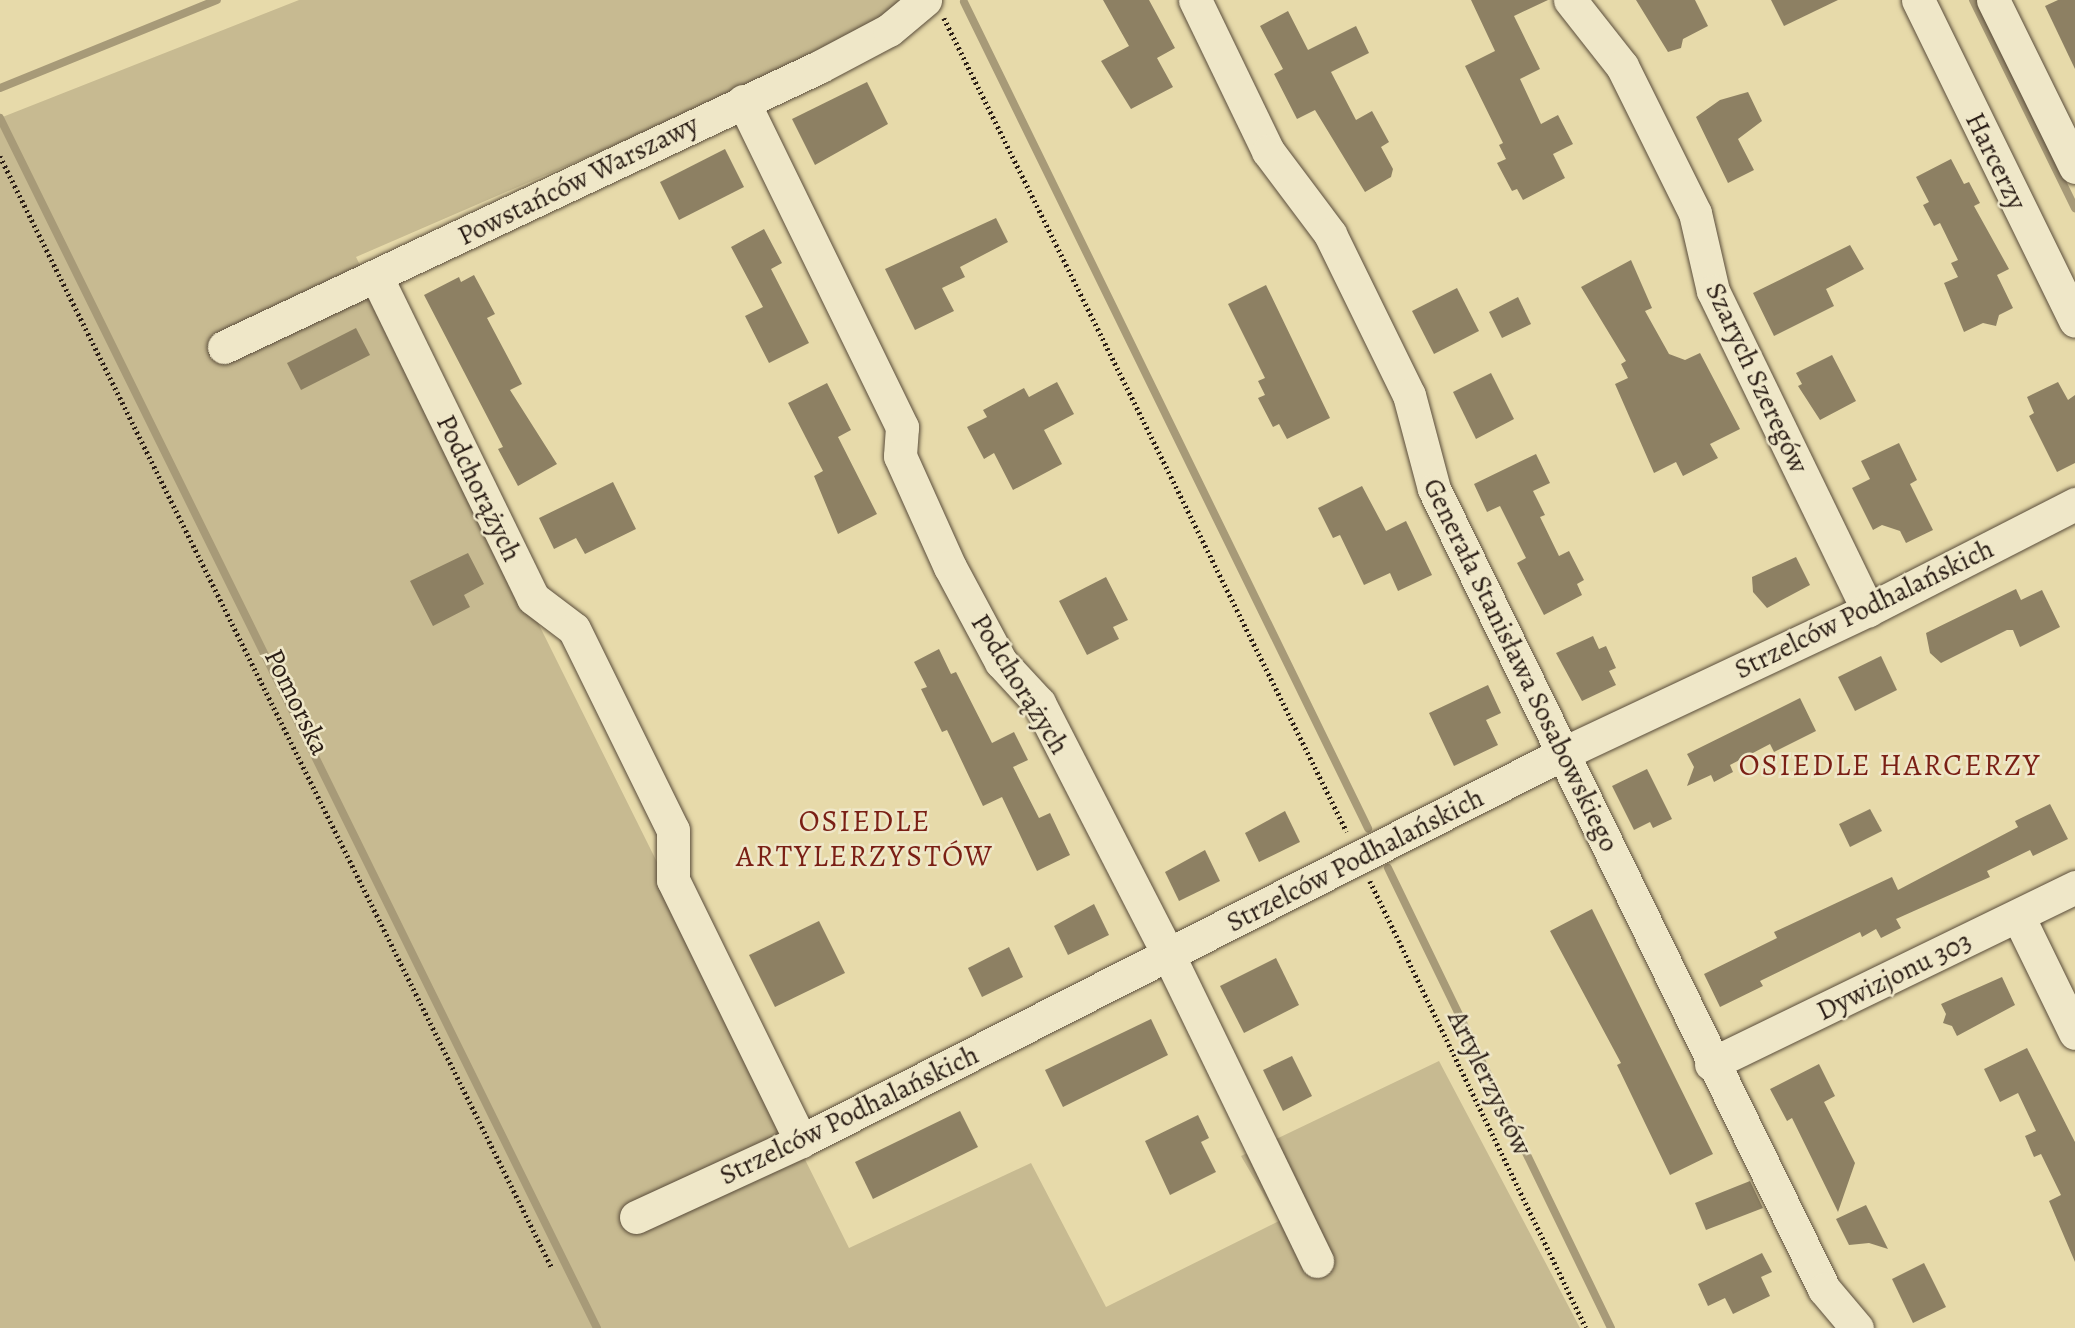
<!DOCTYPE html>
<meta charset="utf-8">
<style>
body{margin:0}
#map{position:relative;width:2075px;height:1328px;overflow:hidden;background:#e7daaa;font-family:Alegreya,serif}
div>[style]{position:absolute}
.green>*{inset:0;background:#c7ba91}
.stream>*{height:8px;margin:-4px;padding:0 4px;transform-origin:4px;border-radius:4px;background:#a79a78}
.building>*{inset:0;background:#8d8063}
.path>*{height:4.5px;margin-top:-2.25px;transform-origin:0;background:repeating-linear-gradient(90deg,#2b1e16 0 2px,transparent 0 5.5px)}
.roads{filter:drop-shadow(0 0 2px #5a4d3b) drop-shadow(0 0 2px #5a4d3b)}
.minor>*{height:33px;margin:-16.5px;padding:0 16.5px;transform-origin:16.5px;border-radius:16.5px;background:#efe7c8}
span{translate:-50% -50%;white-space:nowrap;text-align:center;line-height:1.15;-webkit-text-stroke:5px #efe7c8;paint-order:stroke}
.street-label{font-size:28px;color:#2b1e16}
.neighbourhood-label{font-size:30px;color:#7a1f14;letter-spacing:2px}
</style>
<div id="map">
<div class="green">
<div style="clip-path:polygon(299px 0,917px 0,922px 12px,356px 257px,849px 1248px,1031px 1163px,1106px 1307px,1279px 1221px,1241px 1156px,1439px 1061px,1580px 1328px,0 1328px,0 118px)"></div>
</div>
<div class="stream">
<div style="left:1973px;top:0;width:232px;rotate:63.9deg"></div>
<div style="left:964px;top:2px;width:920px;rotate:63.94deg"></div>
<div style="left:0;top:88px;width:234px;rotate:-22.1deg"></div>
<div style="left:0;top:118px;width:1349px;rotate:63.74deg"></div>
<div style="left:1388px;top:868px;width:511px;rotate:64.14deg"></div>
</div>
<div class="building">
<div style="clip-path:polygon(1103px 0,1149px 0,1175px 48px,1157px 58px,1173px 87px,1131px 109px,1101px 61px,1129px 46px)"></div>
<div style="clip-path:polygon(1471px 0,1548px 0,1514px 16px,1540px 69px,1520px 79px,1541px 124px,1558px 115px,1573px 144px,1553px 154px,1565px 178px,1523px 200px,1517px 189px,1512px 191px,1497px 163px,1506px 159px,1499px 145px,1503px 143px,1465px 66px,1495px 51px)"></div>
<div style="clip-path:polygon(1636px 0,1695px 0,1708px 26px,1683px 39px,1681px 48px,1668px 52px)"></div>
<div style="clip-path:polygon(1771px 0,1838px 0,1784px 26px)"></div>
<div style="clip-path:polygon(2058px 0,2075px 0,2075px 69px,2045px 6px)"></div>
<div style="clip-path:polygon(1288px 11px,1308px 50px,1356px 26px,1369px 53px,1331px 72px,1356px 120px,1372px 111px,1389px 142px,1381px 147px,1393px 169px,1391px 177px,1365px 192px,1315px 110px,1297px 119px,1274px 74px,1283px 69px,1260px 26px)"></div>
<div style="clip-path:polygon(867px 82px,888px 124px,815px 165px,792px 119px)"></div>
<div style="clip-path:polygon(1748px 92px,1762px 121px,1738px 139px,1754px 170px,1728px 183px,1696px 117px,1720px 100px)"></div>
<div style="clip-path:polygon(725px 149px,744px 187px,679px 220px,660px 182px)"></div>
<div style="clip-path:polygon(1951px 159px,1964px 184px,1969px 182px,1980px 203px,1974px 206px,2009px 269px,1997px 275px,2013px 308px,1999px 315px,1996px 326px,1983px 323px,1964px 332px,1944px 283px,1958px 277px,1951px 263px,1958px 260px,1940px 223px,1934px 226px,1923px 205px,1929px 202px,1916px 177px)"></div>
<div style="clip-path:polygon(996px 218px,1008px 242px,960px 267px,965px 277px,942px 288px,954px 311px,915px 330px,885px 269px)"></div>
<div style="clip-path:polygon(764px 229px,782px 263px,771px 269px,809px 343px,769px 363px,745px 316px,763px 307px,731px 247px)"></div>
<div style="clip-path:polygon(1850px 245px,1864px 269px,1826px 289px,1834px 306px,1774px 336px,1753px 293px)"></div>
<div style="clip-path:polygon(1631px 260px,1652px 308px,1645px 311px,1669px 354px,1685px 360px,1700px 353px,1740px 429px,1710px 444px,1718px 458px,1683px 476px,1676px 462px,1654px 473px,1615px 384px,1628px 378px,1621px 364px,1626px 361px,1581px 287px)"></div>
<div style="clip-path:polygon(474px 275px,495px 314px,487px 318px,522px 384px,510px 390px,557px 464px,518px 486px,498px 449px,503px 447px,424px 295px,459px 277px,461px 282px)"></div>
<div style="clip-path:polygon(1266px 285px,1330px 418px,1287px 439px,1279px 424px,1273px 427px,1258px 398px,1265px 395px,1258px 381px,1265px 378px,1228px 304px)"></div>
<div style="clip-path:polygon(1457px 288px,1479px 331px,1434px 354px,1412px 311px)"></div>
<div style="clip-path:polygon(1518px 297px,1531px 324px,1502px 338px,1489px 312px)"></div>
<div style="clip-path:polygon(356px 328px,370px 355px,301px 390px,287px 363px)"></div>
<div style="clip-path:polygon(1832px 355px,1856px 401px,1820px 420px,1798px 386px,1802px 384px,1796px 373px)"></div>
<div style="clip-path:polygon(1491px 373px,1514px 419px,1476px 439px,1453px 392px)"></div>
<div style="clip-path:polygon(1057px 382px,1074px 414px,1044px 430px,1062px 464px,1013px 490px,994px 453px,984px 459px,967px 427px,987px 417px,983px 410px,1024px 388px,1029px 397px)"></div>
<div style="clip-path:polygon(2058px 382px,2068px 400px,2075px 395px,2075px 463px,2057px 472px,2029px 416px,2034px 413px,2027px 397px)"></div>
<div style="clip-path:polygon(827px 383px,851px 430px,838px 437px,877px 514px,838px 534px,814px 476px,823px 471px,788px 403px)"></div>
<div style="clip-path:polygon(1899px 443px,1917px 480px,1910px 484px,1933px 530px,1906px 543px,1900px 531px,1882px 525px,1873px 530px,1852px 488px,1870px 479px,1861px 461px)"></div>
<div style="clip-path:polygon(1536px 454px,1550px 483px,1533px 491px,1545px 515px,1540px 517px,1559px 556px,1569px 551px,1584px 580px,1577px 584px,1582px 595px,1544px 615px,1517px 563px,1526px 558px,1500px 506px,1487px 512px,1474px 484px)"></div>
<div style="clip-path:polygon(613px 482px,636px 529px,585px 554px,576px 538px,554px 549px,539px 518px)"></div>
<div style="clip-path:polygon(1362px 486px,1386px 531px,1406px 521px,1432px 575px,1398px 591px,1390px 573px,1364px 585px,1340px 535px,1333px 538px,1318px 508px)"></div>
<div style="clip-path:polygon(468px 553px,484px 584px,464px 595px,470px 607px,433px 626px,410px 581px)"></div>
<div style="clip-path:polygon(1796px 557px,1810px 585px,1767px 608px,1753px 592px,1752px 577px)"></div>
<div style="clip-path:polygon(1106px 577px,1128px 620px,1113px 627px,1119px 639px,1087px 655px,1059px 601px)"></div>
<div style="clip-path:polygon(2016px 589px,2021px 600px,2042px 590px,2060px 627px,2020px 647px,2013px 630px,2007px 630px,1941px 663px,1930px 653px,1926px 633px)"></div>
<div style="clip-path:polygon(1593px 636px,1599px 649px,1606px 646px,1616px 668px,1609px 671px,1616px 685px,1582px 701px,1556px 653px)"></div>
<div style="clip-path:polygon(939px 649px,951px 674px,956px 672px,992px 743px,1014px 732px,1028px 760px,1013px 767px,1039px 818px,1050px 813px,1070px 855px,1037px 871px,1002px 797px,983px 806px,947px 730px,942px 732px,921px 689px,927px 687px,914px 662px)"></div>
<div style="clip-path:polygon(1881px 656px,1897px 690px,1855px 711px,1838px 677px)"></div>
<div style="clip-path:polygon(1488px 685px,1501px 713px,1486px 720px,1498px 745px,1454px 766px,1429px 713px)"></div>
<div style="clip-path:polygon(1800px 698px,1816px 731px,1774px 752px,1770px 744px,1730px 765px,1733px 772px,1714px 782px,1711px 775px,1687px 786px,1694px 767px,1687px 754px)"></div>
<div style="clip-path:polygon(1647px 769px,1672px 819px,1653px 828px,1650px 822px,1634px 830px,1612px 786px)"></div>
<div style="clip-path:polygon(2050px 804px,2068px 839px,2033px 856px,2030px 850px,1987px 871px,1990px 877px,1896px 919px,1901px 928px,1881px 938px,1876px 929px,1862px 937px,1860px 932px,1760px 981px,1763px 986px,1720px 1007px,1704px 974px,1777px 938px,1774px 932px,1892px 877px,1898px 890px,2018px 827px,2015px 821px)"></div>
<div style="clip-path:polygon(1870px 809px,1882px 831px,1850px 847px,1839px 824px)"></div>
<div style="clip-path:polygon(1285px 811px,1300px 842px,1259px 862px,1245px 833px)"></div>
<div style="clip-path:polygon(1205px 850px,1220px 881px,1179px 901px,1165px 872px)"></div>
<div style="clip-path:polygon(1094px 904px,1109px 935px,1068px 955px,1054px 926px)"></div>
<div style="clip-path:polygon(1592px 909px,1713px 1154px,1670px 1175px,1617px 1065px,1621px 1063px,1550px 931px)"></div>
<div style="clip-path:polygon(819px 921px,845px 973px,775px 1007px,749px 955px)"></div>
<div style="clip-path:polygon(1009px 947px,1023px 977px,982px 997px,968px 968px)"></div>
<div style="clip-path:polygon(1276px 958px,1299px 1005px,1244px 1033px,1220px 986px)"></div>
<div style="clip-path:polygon(2002px 977px,2015px 1005px,1957px 1036px,1952px 1026px,1943px 1023px,1946px 1014px,1941px 1004px)"></div>
<div style="clip-path:polygon(1151px 1019px,1168px 1055px,1063px 1107px,1045px 1070px)"></div>
<div style="clip-path:polygon(2027px 1048px,2075px 1142px,2075px 1262px,2049px 1201px,2061px 1195px,2041px 1154px,2034px 1157px,2025px 1136px,2036px 1131px,2018px 1093px,2000px 1102px,1984px 1069px)"></div>
<div style="clip-path:polygon(1292px 1056px,1312px 1096px,1283px 1111px,1263px 1070px)"></div>
<div style="clip-path:polygon(1819px 1064px,1835px 1096px,1824px 1102px,1855px 1163px,1838px 1212px,1792px 1118px,1787px 1121px,1770px 1089px)"></div>
<div style="clip-path:polygon(960px 1111px,978px 1147px,873px 1199px,855px 1162px)"></div>
<div style="clip-path:polygon(1198px 1115px,1209px 1138px,1201px 1142px,1216px 1172px,1170px 1195px,1145px 1141px)"></div>
<div style="clip-path:polygon(1750px 1181px,1763px 1208px,1706px 1230px,1695px 1203px)"></div>
<div style="clip-path:polygon(1866px 1205px,1888px 1249px,1869px 1243px,1849px 1245px,1836px 1219px)"></div>
<div style="clip-path:polygon(1762px 1253px,1772px 1272px,1761px 1277px,1770px 1296px,1733px 1314px,1725px 1298px,1708px 1306px,1698px 1284px)"></div>
<div style="clip-path:polygon(1924px 1263px,1946px 1307px,1913px 1323px,1892px 1279px)"></div>
</div>
<div class="path">
<div style="left:944px;top:18px;width:908px;rotate:63.66deg"></div>
<div style="left:0;top:156px;width:1241px;rotate:63.6deg"></div>
<div style="left:1370px;top:881px;width:496px;rotate:64.2deg"></div>
</div>
<div class="roads">
<div class="minor">
<div style="left:1195px;top:0;width:168px;rotate:64.2deg"></div>
<div style="left:1268px;top:151px;width:104px;rotate:53.2deg"></div>
<div style="left:1330px;top:234px;width:179px;rotate:63.9deg"></div>
<div style="left:1409px;top:395px;width:97px;rotate:75.1deg"></div>
<div style="left:1434px;top:489px;width:890px;rotate:64.01deg"></div>
<div style="left:1824px;top:1289px;width:51px;rotate:49.8deg"></div>
<div style="left:1570px;top:0;width:84px;rotate:51.8deg"></div>
<div style="left:1622px;top:66px;width:164px;rotate:63.6deg"></div>
<div style="left:1695px;top:213px;width:80px;rotate:77deg"></div>
<div style="left:1713px;top:291px;width:355px;rotate:64.1deg"></div>
<div style="left:1918px;top:0;width:357px;rotate:63.9deg"></div>
<div style="left:1993px;top:0;width:186px;rotate:63.8deg"></div>
<div style="left:743px;top:101px;width:363px;rotate:64deg"></div>
<div style="left:902px;top:427px;width:29px;rotate:94deg"></div>
<div style="left:900px;top:456px;width:122px;rotate:65.8deg"></div>
<div style="left:950px;top:567px;width:108px;rotate:61.8deg"></div>
<div style="left:1001px;top:662px;width:56px;rotate:47.2deg"></div>
<div style="left:1039px;top:703px;width:284px;rotate:62.8deg"></div>
<div style="left:1169px;top:956px;width:339px;rotate:64.1deg"></div>
<div style="left:376px;top:276px;width:358px;rotate:64deg"></div>
<div style="left:533px;top:598px;width:51px;rotate:37.1deg"></div>
<div style="left:574px;top:629px;width:224px;rotate:63.8deg"></div>
<div style="left:673px;top:830px;width:50px;rotate:90deg"></div>
<div style="left:673px;top:880px;width:291px;rotate:63.9deg"></div>
<div style="left:224px;top:347px;width:658px;rotate:-25.2deg"></div>
<div style="left:819px;top:67px;width:79px;rotate:-27.9deg"></div>
<div style="left:889px;top:30px;width:47px;rotate:-39.8deg"></div>
<div style="left:2018px;top:916px;width:130px;rotate:64deg"></div>
<div style="left:1711px;top:1064px;width:405px;rotate:-25.9deg"></div>
<div style="left:636px;top:1217px;width:182px;rotate:-24.7deg"></div>
<div style="left:801px;top:1141px;width:856px;rotate:-26.95deg"></div>
<div style="left:1564px;top:753px;width:336px;rotate:-25.2deg"></div>
<div style="left:1868px;top:610px;width:233px;rotate:-27.1deg"></div>
</div>
</div>
<div class="street-label">
<span style="left:1996px;top:161px;rotate:64deg">Harcerzy</span>
<span style="left:578px;top:180px;rotate:-26deg">Powstańców Warszawy</span>
<span style="left:1757px;top:378px;rotate:65deg">Szarych Szeregów</span>
<span style="left:479px;top:488px;rotate:64deg">Podchorążych</span>
<span style="left:1864px;top:609px;rotate:-26deg">Strzelców Podhalańskich</span>
<span style="left:1521px;top:665px;rotate:64deg">Generała Stanisława Sosabowskiego</span>
<span style="left:1020px;top:684px;rotate:58deg">Podchorążych</span>
<span style="left:297px;top:702px;rotate:64deg">Pomorska</span>
<span style="left:1355px;top:860px;rotate:-27deg">Strzelców Podhalańskich</span>
<span style="left:1894px;top:976px;rotate:-26deg">Dywizjonu 303</span>
<span style="left:1490px;top:1083px;rotate:64deg">Artylerzystów</span>
<span style="left:849px;top:1115px;rotate:-26deg">Strzelców Podhalańskich</span>
</div>
<div class="neighbourhood-label">
<span style="left:1890px;top:765px">OSIEDLE HARCERZY</span>
<span style="left:865px;top:838px">OSIEDLE<br>ARTYLERZYSTÓW</span>
</div>
</div>
